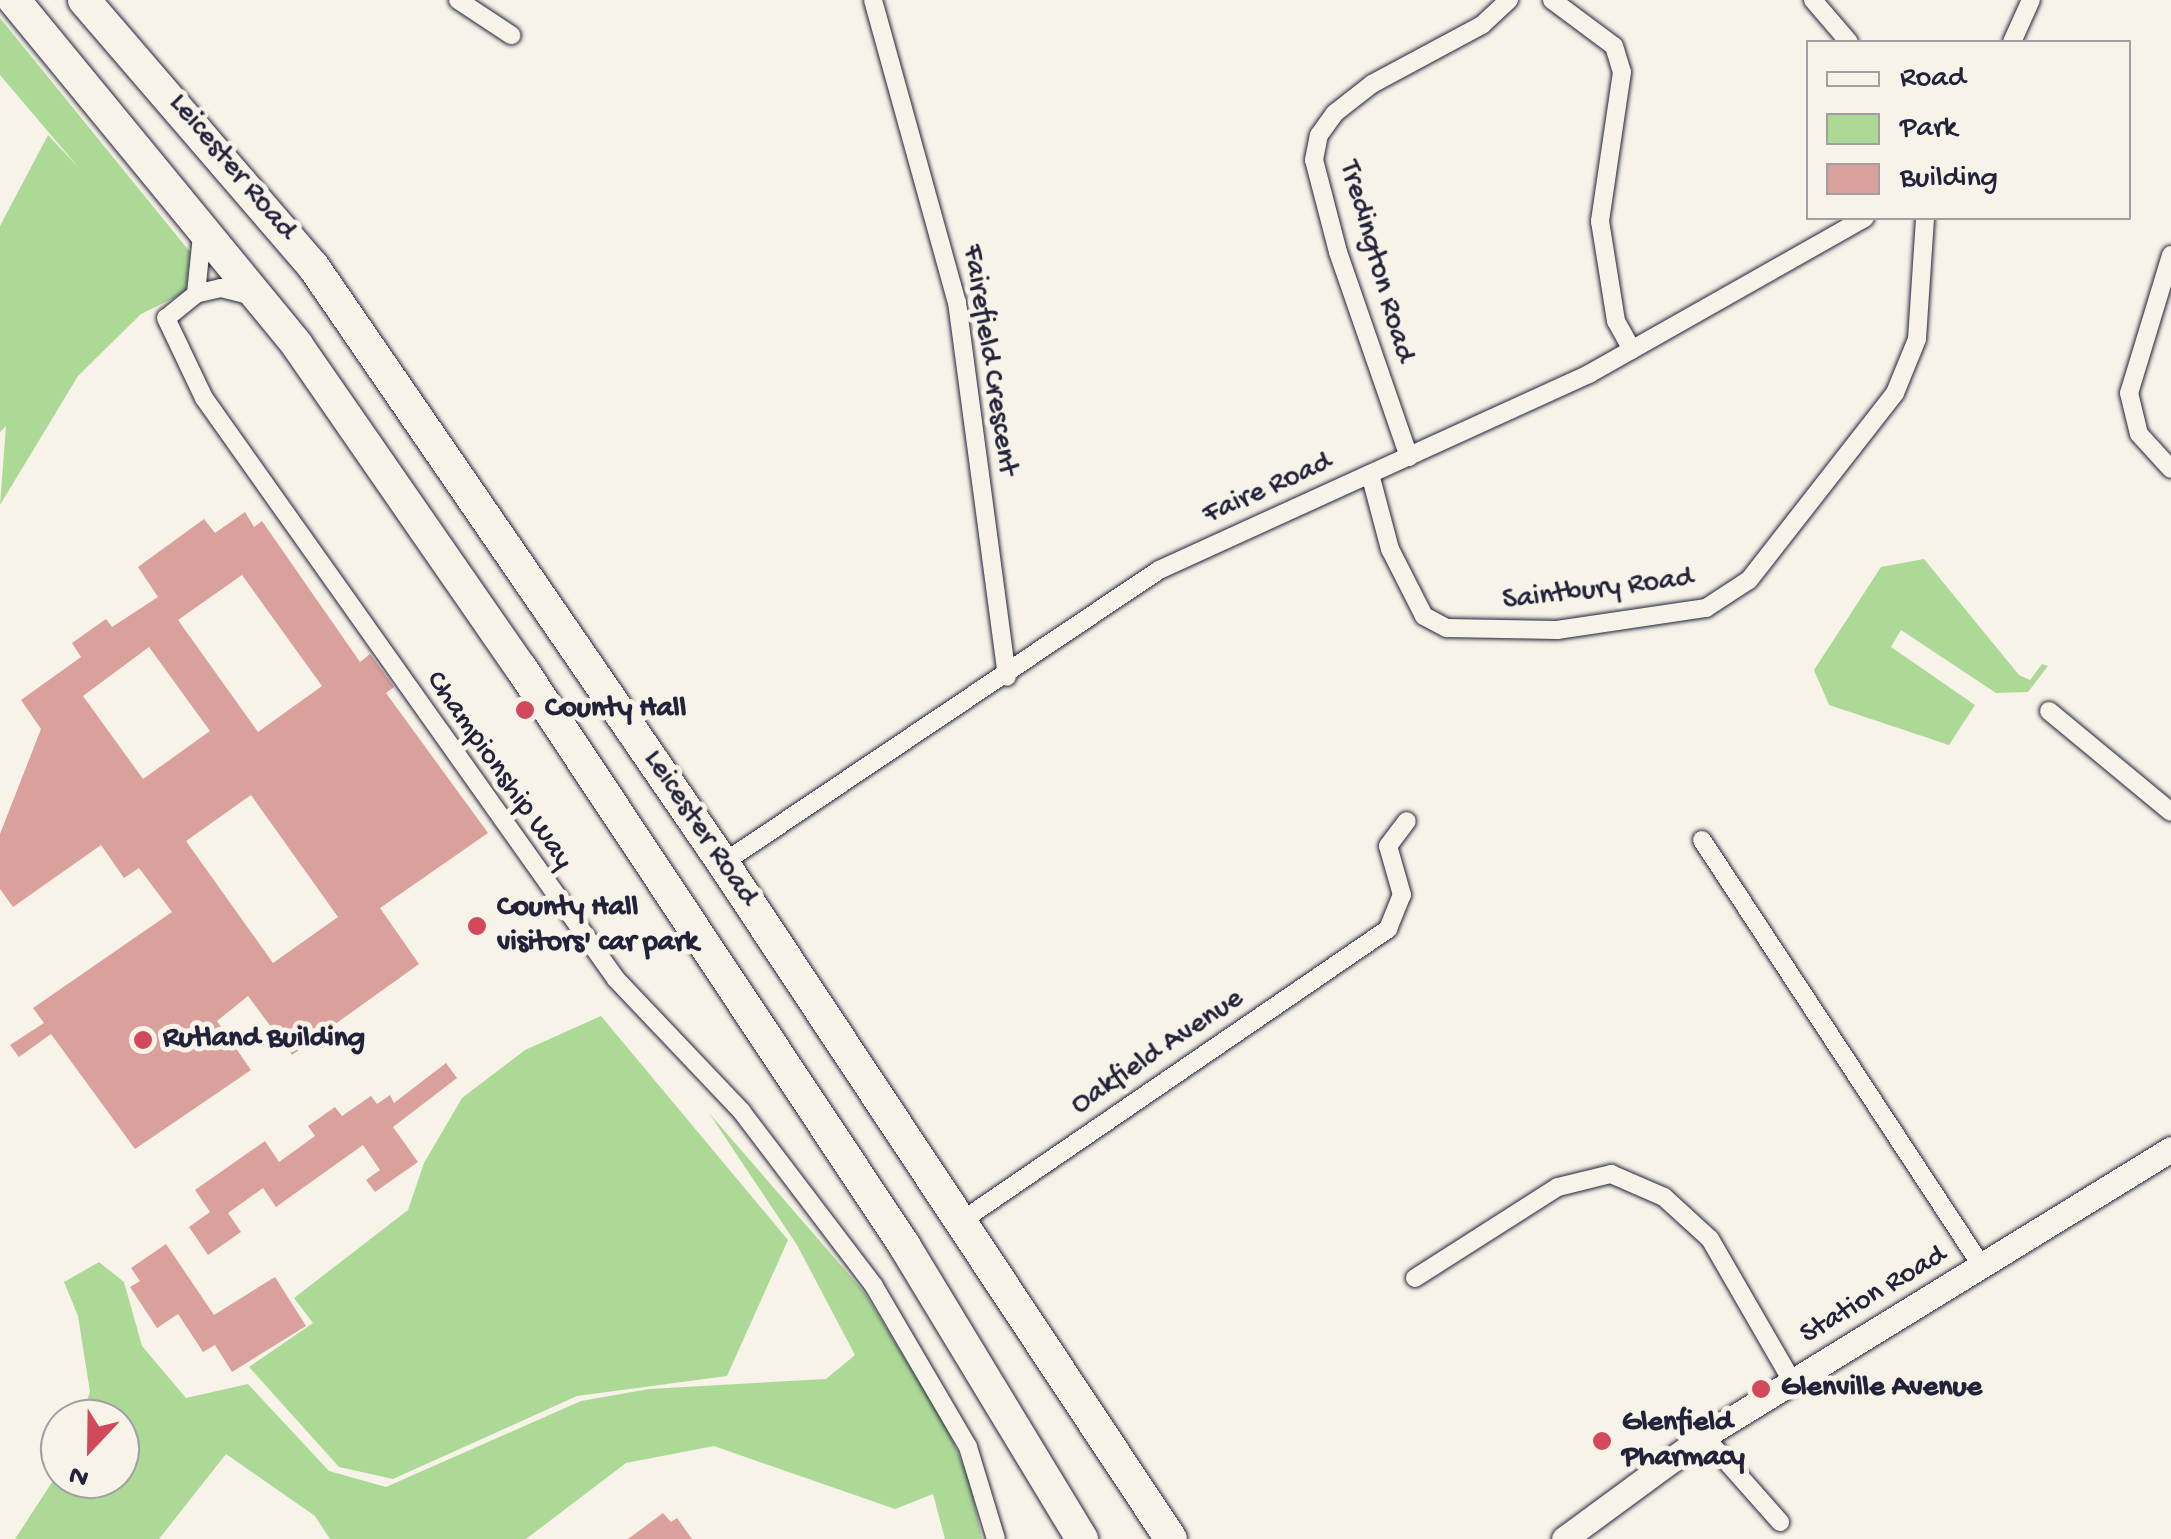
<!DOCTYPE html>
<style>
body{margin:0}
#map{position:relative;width:2171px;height:1539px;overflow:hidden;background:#f7f3e8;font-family:"Gochi Hand",sans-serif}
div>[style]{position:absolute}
.green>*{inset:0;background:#add997}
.building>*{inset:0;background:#daa09c}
.roads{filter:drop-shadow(0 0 2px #22223b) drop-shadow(0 0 2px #22223b)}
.street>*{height:18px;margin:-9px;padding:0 9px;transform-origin:9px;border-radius:9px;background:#f7f3e8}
.secondary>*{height:25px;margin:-12.5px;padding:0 12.5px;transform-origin:12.5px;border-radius:12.5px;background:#f7f3e8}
.highway>*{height:32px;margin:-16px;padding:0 16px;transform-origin:16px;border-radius:16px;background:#f7f3e8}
.dots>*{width:28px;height:28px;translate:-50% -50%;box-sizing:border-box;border:5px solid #f7f3e8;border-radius:50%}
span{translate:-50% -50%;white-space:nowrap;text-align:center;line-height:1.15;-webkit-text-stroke:10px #f7f3e8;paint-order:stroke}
.street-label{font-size:30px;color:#22223b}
.poi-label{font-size:30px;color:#22223b;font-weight:700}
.left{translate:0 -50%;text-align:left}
.legend{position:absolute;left:1806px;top:40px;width:325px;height:180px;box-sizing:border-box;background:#f7f3e8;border:2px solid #a29fa3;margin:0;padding:12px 18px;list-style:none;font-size:30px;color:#22223b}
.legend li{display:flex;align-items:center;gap:20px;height:50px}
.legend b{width:50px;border:2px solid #a29fa3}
.north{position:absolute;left:40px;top:1399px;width:100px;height:100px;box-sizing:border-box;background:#f7f3e8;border:2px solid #a29fa3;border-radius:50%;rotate:202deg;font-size:28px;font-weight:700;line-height:40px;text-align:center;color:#22223b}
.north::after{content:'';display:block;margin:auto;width:35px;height:45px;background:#d1495b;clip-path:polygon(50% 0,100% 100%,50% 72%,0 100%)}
</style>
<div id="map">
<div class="green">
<div style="clip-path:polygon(0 18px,190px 252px,186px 292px,141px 314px,78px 376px,0 505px,6px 426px,0 432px,0 226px,48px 135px,79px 168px,0 75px)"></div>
<div style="clip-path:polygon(1924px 559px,2019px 675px,2030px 680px,2042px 664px,2048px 666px,2028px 692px,1996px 693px,1901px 630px,1891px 647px,1975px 705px,1949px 745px,1829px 705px,1814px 670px,1881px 567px)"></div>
<div style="clip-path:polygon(601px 1016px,788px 1240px,727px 1376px,577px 1396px,393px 1479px,339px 1467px,249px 1367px,313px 1323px,294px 1298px,408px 1210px,424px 1163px,462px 1098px,525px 1050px)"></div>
<div style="clip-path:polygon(709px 1113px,864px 1292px,946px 1426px,969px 1479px,982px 1539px,945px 1539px,933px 1494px,895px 1509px,714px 1446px,626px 1463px,526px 1539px,330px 1539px,315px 1516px,226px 1454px,159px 1539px,15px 1539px,60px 1470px,60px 1479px,120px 1479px,120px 1419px,80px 1419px,90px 1392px,78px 1316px,64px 1282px,99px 1262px,124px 1282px,142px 1346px,186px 1398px,248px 1384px,329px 1471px,386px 1487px,581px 1401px,649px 1389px,826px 1379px,855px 1355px,797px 1245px)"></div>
</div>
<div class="building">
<div style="clip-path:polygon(evenodd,245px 512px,254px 527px,262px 521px,360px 662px,370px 654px,394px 687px,386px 693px,488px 833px,380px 908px,419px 964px,292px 1055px,248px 996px,217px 1021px,251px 1070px,135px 1149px,51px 1034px,19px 1057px,10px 1045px,44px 1023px,33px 1008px,172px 912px,139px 868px,124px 878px,101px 845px,13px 907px,0 889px,0 834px,41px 729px,21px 700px,81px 657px,72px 643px,106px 619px,112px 627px,158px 597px,138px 567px,204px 519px,215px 533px,245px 512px,242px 575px,322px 686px,258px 732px,178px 620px,242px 575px,245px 512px,149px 647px,210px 731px,143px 779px,83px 696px,149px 647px,245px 512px,251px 795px,338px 917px,273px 963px,186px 841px,251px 795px)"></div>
<div style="clip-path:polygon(446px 1063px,457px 1078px,393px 1127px,418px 1162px,375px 1192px,366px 1180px,380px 1170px,363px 1145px,276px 1207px,263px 1188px,228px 1213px,241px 1232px,208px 1255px,189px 1227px,210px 1212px,195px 1190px,265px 1141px,279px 1162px,315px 1136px,308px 1126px,335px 1107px,342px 1116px,371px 1096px,377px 1104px,390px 1095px,394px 1103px)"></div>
<div style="clip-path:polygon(166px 1244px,214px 1315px,275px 1277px,306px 1326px,232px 1372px,215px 1345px,203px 1352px,178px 1314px,157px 1328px,130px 1287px,140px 1281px,131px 1268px)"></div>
<div style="clip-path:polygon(663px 1513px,671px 1522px,677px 1518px,692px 1539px,628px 1539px)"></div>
</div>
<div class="roads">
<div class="street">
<div style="left:458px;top:0;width:64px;rotate:33.4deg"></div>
<div style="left:873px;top:0;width:313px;rotate:74.5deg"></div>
<div style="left:957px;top:302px;width:378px;rotate:82.4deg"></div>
<div style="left:1552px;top:0;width:77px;rotate:36.6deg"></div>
<div style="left:1614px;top:46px;width:27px;rotate:73deg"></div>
<div style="left:1622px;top:72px;width:151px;rotate:98.4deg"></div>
<div style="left:1600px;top:221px;width:101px;rotate:80.9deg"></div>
<div style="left:1616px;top:321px;width:33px;rotate:61deg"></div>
<div style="left:1813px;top:0;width:55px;rotate:49.4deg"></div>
<div style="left:2012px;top:42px;width:46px;rotate:-65.7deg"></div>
<div style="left:2171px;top:255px;width:144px;rotate:106.9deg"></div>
<div style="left:2129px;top:393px;width:42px;rotate:76.3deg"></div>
<div style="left:2139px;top:434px;width:47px;rotate:47.6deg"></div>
<div style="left:196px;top:294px;width:59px;rotate:-84.2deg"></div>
<div style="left:253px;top:296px;width:33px;rotate:-166deg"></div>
<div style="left:221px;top:288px;width:26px;rotate:167deg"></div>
<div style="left:196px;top:294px;width:38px;rotate:141deg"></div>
<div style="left:166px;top:318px;width:89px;rotate:64.6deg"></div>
<div style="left:204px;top:398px;width:712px;rotate:54.66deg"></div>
<div style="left:616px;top:979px;width:183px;rotate:46.5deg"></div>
<div style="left:742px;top:1112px;width:218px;rotate:52.8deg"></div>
<div style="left:874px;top:1286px;width:186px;rotate:59.7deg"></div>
<div style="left:968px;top:1447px;width:96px;rotate:73.1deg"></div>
<div style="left:1409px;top:457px;width:217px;rotate:-109.1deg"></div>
<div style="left:1338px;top:252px;width:95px;rotate:-104.6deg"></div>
<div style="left:1314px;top:160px;width:25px;rotate:-79deg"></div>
<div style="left:1319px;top:135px;width:27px;rotate:-54deg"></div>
<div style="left:1335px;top:113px;width:47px;rotate:-38.1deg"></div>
<div style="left:1372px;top:84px;width:125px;rotate:-28.2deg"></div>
<div style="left:1482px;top:25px;width:37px;rotate:-43deg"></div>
<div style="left:1370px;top:474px;width:78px;rotate:75.1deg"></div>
<div style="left:1390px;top:549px;width:75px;rotate:63.1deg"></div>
<div style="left:1424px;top:616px;width:26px;rotate:28deg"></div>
<div style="left:1447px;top:628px;width:110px;rotate:1deg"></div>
<div style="left:1557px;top:630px;width:151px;rotate:-8.4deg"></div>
<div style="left:1706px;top:608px;width:51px;rotate:-33.1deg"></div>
<div style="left:1749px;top:580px;width:237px;rotate:-52deg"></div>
<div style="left:1895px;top:393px;width:58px;rotate:-67.8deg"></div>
<div style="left:1917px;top:339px;width:121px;rotate:-86.2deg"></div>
<div style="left:2049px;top:711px;width:158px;rotate:39.6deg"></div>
<div style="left:1702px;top:840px;width:512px;rotate:56.71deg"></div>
<div style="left:723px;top:863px;width:525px;rotate:-33.9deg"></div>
<div style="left:1159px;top:570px;width:473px;rotate:-24.5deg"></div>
<div style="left:1589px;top:374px;width:317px;rotate:-29.5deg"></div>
<div style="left:960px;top:1222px;width:519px;rotate:-34.39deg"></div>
<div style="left:1388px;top:929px;width:37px;rotate:-68deg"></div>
<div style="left:1402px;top:895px;width:51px;rotate:-105.9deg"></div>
<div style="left:1388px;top:846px;width:31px;rotate:-53deg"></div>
<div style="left:1415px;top:1278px;width:169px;rotate:-32.5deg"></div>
<div style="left:1558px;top:1187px;width:55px;rotate:-13.8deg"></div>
<div style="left:1611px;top:1174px;width:58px;rotate:23.5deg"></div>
<div style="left:1664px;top:1197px;width:62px;rotate:42.4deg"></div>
<div style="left:1710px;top:1239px;width:166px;rotate:60deg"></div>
<div style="left:1704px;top:1436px;width:115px;rotate:48.5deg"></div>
</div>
<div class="secondary">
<div style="left:1564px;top:1539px;width:174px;rotate:-36.3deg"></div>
<div style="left:1704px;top:1436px;width:548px;rotate:-31.57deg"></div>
</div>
<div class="highway">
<div style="left:14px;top:0;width:446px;rotate:50.6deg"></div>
<div style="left:297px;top:345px;width:393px;rotate:55.3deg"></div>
<div style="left:521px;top:668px;width:693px;rotate:56.42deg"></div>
<div style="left:904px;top:1245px;width:344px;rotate:58.8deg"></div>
<div style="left:84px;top:0;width:351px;rotate:49.3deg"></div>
<div style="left:313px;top:266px;width:724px;rotate:55.52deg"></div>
<div style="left:723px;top:863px;width:811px;rotate:56.47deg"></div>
</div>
</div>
<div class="dots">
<div style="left:525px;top:710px;background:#d1495b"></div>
<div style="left:477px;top:926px;background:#d1495b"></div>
<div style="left:143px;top:1040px;background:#d1495b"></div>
<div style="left:1761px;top:1389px;background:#d1495b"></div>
<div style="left:1602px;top:1441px;background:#d1495b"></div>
</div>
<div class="street-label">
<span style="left:231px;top:168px;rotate:50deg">Leicester Road</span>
<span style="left:1375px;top:262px;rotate:74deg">Tredington Road</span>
<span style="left:988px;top:360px;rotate:81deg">Fairefield Crescent</span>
<span style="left:1268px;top:490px;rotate:-24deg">Faire Road</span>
<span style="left:1598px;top:591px;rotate:-7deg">Saintbury Road</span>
<span style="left:498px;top:771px;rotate:55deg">Championship Way</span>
<span style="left:699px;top:829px;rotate:56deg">Leicester Road</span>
<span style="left:1158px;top:1053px;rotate:-34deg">Oakfield Avenue</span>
<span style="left:1874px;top:1296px;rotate:-31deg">Station Road</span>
</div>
<div class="poi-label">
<span class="left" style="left:545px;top:710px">County Hall</span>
<span class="left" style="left:497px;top:926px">County Hall<br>visitors' car park</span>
<span class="left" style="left:163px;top:1040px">Rutland Building</span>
<span class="left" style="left:1781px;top:1389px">Glenville Avenue</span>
<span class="left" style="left:1622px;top:1441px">Glenfield<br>Pharmacy</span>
</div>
<ul class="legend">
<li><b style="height:12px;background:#f7f3e8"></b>Road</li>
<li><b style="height:28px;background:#add997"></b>Park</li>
<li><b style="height:28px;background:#daa09c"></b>Building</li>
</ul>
<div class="north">N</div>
</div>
